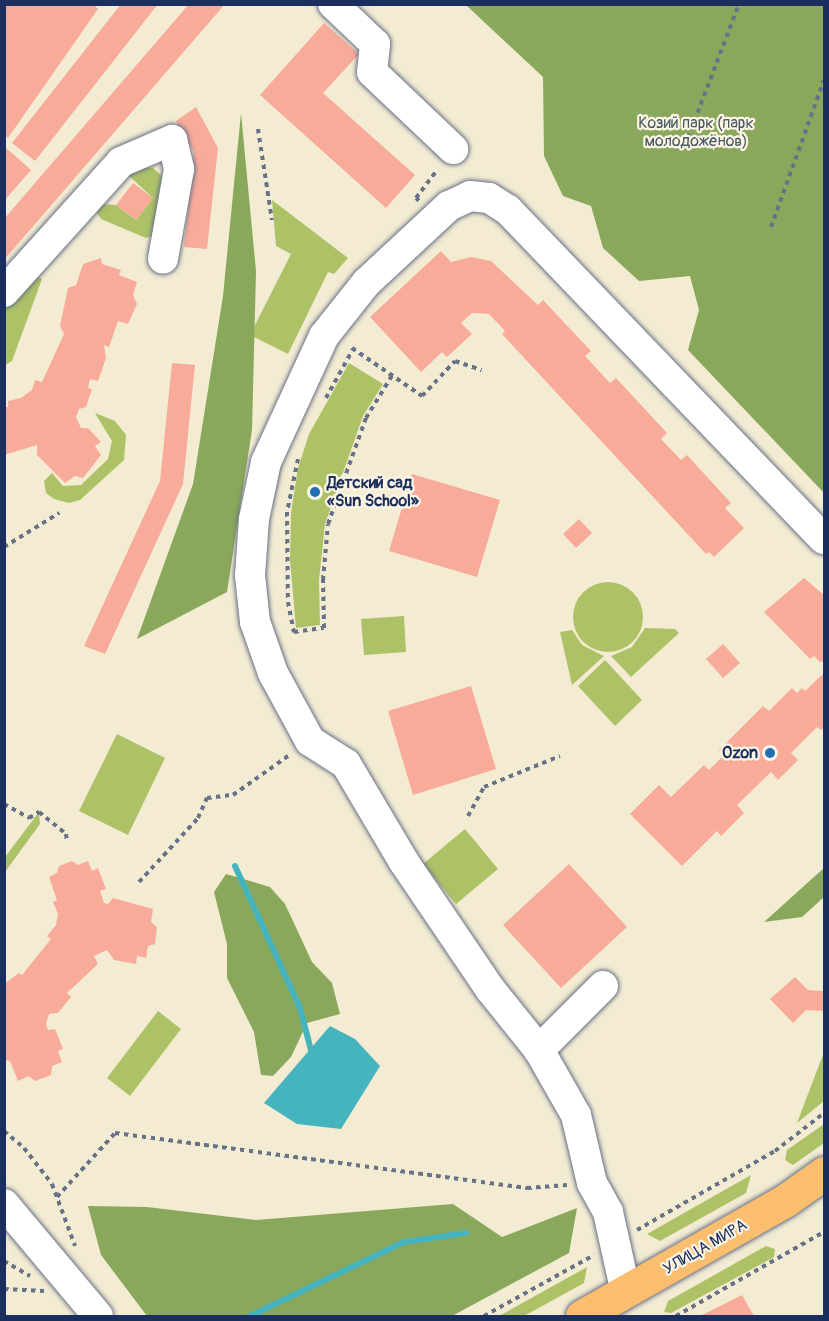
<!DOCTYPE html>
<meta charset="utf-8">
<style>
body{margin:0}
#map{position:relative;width:829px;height:1321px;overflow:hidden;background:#f3ecd3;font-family:Pangolin,sans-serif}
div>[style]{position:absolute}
.green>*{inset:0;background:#adc266}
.round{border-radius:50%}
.forest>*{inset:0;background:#8aa85b}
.water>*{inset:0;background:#45b4bf}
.stream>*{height:6px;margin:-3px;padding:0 3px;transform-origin:3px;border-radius:3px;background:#45b4bf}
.building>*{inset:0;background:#f9ab9a}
.path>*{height:4px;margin-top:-2px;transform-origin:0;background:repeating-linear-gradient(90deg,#677187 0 4.5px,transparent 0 9px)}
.roads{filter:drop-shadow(0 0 2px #677187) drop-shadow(0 0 2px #677187)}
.minor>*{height:30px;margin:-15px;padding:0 15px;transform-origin:15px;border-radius:15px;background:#fff}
.major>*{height:33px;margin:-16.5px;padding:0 16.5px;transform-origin:16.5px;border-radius:16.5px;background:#fbbd6e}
.dots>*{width:16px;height:16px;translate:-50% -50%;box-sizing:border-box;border:3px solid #fcf5e5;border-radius:50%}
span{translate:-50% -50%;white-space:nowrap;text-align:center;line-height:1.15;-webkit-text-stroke:4.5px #fcf5e5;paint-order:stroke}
.park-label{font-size:16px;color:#475b60}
.poi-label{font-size:16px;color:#1b2f5e;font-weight:700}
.left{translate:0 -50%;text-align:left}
.right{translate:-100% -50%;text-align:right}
.street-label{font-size:16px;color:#1b2f5e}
.frame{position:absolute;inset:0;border:6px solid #1b2f5e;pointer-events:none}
</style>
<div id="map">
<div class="green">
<div style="clip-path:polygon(139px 166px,153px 168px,165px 179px,152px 236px,146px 238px,101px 219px,97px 213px,101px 204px,116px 205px,136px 220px,153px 198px,128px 175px)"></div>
<div style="clip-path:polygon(272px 200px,348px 258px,334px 274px,328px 272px,288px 354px,250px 335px,291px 254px,276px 246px)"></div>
<div style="clip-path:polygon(31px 273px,42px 279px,12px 361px,5px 365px,4px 302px)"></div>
<div style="clip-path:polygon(349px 363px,383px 384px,363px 416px,325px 524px,319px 580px,320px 625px,296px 628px,290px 560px,291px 513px,298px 468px,309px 434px)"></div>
<div style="clip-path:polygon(95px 413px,115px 421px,126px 435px,124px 460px,80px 500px,69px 503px,54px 499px,46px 493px,44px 481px,52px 473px,63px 486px,81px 485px,108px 459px,112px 441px)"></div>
<div class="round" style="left:573px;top:582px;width:70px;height:70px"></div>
<div style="clip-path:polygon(404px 616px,406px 652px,364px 655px,361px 619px)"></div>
<div style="clip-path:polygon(645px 628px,675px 629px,679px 633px,631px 677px,611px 656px,632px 647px)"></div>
<div style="clip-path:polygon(572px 630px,582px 645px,604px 656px,572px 685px,560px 632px)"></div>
<div style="clip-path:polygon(605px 660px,642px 700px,615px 726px,578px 686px)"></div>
<div style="clip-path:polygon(117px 734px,165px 758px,128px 835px,79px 811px)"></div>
<div style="clip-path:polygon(39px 812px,40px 824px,5px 872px,5px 857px)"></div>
<div style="clip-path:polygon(465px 829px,498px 869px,456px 904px,423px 864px)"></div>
<div style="clip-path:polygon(158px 1011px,181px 1029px,130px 1096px,107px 1078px)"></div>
<div style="clip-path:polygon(824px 1052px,824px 1101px,797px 1123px)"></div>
<div style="clip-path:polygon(824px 1124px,824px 1143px,793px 1165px,785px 1160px,787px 1150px)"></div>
<div style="clip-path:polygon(751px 1175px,746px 1193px,660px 1241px,647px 1234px)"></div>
<div style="clip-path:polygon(766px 1246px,775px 1249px,774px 1257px,671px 1313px,664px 1312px,668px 1301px)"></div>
<div style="clip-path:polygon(587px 1267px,584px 1283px,524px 1316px,499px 1316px)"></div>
</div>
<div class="forest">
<div style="clip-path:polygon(466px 5px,824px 5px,824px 493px,688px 350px,699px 310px,690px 276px,639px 281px,603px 248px,591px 206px,563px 196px,544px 156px,543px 77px)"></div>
<div style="clip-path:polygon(241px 113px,256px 271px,252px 430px,227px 592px,137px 639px,193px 484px,223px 296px)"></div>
<div style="clip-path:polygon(824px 868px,824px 897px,802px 917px,764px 922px)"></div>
<div style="clip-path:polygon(226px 874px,270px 887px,285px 904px,312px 962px,332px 983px,340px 1014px,307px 1023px,291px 1057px,273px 1076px,261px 1075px,254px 1032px,227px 978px,227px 944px,214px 892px)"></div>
<div style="clip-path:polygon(453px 1204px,502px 1237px,577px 1208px,569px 1253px,452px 1316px,147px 1316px,101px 1255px,88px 1206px,147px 1207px,256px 1220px)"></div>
</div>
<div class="water">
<div style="clip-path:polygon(330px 1026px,355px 1039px,380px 1066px,341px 1129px,297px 1124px,264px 1103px)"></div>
</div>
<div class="stream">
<div style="left:235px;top:866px;width:156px;rotate:65.4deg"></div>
<div style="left:300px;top:1008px;width:48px;rotate:75.4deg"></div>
<div style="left:250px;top:1316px;width:171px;rotate:-25.7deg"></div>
<div style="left:404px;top:1242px;width:63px;rotate:-8.3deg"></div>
</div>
<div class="building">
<div style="clip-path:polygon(4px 4px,93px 4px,98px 9px,8px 138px,4px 135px)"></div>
<div style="clip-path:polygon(121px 4px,158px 4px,35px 161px,12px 143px)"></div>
<div style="clip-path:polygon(189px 4px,225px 4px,4px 260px,4px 219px)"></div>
<div style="clip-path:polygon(324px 23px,359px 54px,323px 93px,415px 175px,386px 208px,260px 95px)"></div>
<div style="clip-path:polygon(196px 107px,218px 148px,207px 249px,184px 247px,194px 152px,176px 121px)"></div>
<div style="clip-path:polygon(4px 146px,31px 170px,4px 201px)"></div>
<div style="clip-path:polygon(133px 183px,153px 198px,136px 220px,116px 205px)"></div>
<div style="clip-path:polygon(441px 251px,451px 262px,471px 257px,491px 261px,538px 305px,543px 300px,591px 351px,585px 356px,610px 383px,616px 378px,667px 433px,661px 439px,681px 460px,687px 455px,731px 503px,725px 508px,744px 528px,714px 557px,709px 552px,706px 554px,502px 334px,505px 331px,489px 314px,472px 313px,461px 323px,472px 334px,447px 357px,442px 352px,421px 372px,370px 317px)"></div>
<div style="clip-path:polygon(101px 258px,102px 264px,121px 270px,119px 275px,137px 282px,133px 295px,137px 304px,128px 324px,118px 321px,109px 347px,104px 345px,106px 358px,98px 381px,90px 379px,88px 388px,92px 389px,86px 407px,79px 409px,76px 417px,81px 428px,88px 428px,101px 442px,95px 446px,101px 455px,83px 478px,75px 476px,65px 483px,37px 455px,37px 445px,4px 455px,4px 407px,8px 407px,8px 401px,21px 398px,32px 390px,35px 380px,42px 382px,64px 334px,60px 326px,68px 288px,76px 285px,83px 264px)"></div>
<div style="clip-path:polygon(172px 363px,195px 365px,183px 484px,105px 654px,84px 646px,160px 481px)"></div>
<div style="clip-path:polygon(412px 474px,500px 500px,477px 577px,389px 551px)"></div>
<div style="clip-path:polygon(579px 519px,592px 533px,576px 548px,563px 534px)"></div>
<div style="clip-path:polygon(804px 578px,824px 595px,824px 661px,820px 662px,814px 656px,810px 659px,764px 612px)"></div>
<div style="clip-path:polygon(723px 644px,740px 663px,723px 678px,706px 659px)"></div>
<div style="clip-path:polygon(824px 673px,824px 727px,821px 730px,817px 727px,791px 753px,798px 760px,778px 780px,771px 772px,737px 805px,744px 813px,721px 836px,717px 831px,682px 866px,630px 814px,659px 785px,671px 797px,704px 765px,709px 770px,724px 755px,719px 750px,763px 706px,769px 711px,792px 688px,797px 693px,802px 688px,805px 691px)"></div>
<div style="clip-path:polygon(471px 686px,496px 769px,413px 795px,388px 711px)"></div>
<div style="clip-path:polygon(72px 861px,78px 865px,88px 861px,92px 871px,98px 868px,106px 889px,100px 891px,104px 903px,108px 904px,113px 898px,153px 909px,151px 922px,157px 927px,155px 944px,148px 946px,146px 958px,137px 956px,136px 964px,114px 960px,107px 950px,94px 956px,98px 964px,67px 993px,71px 997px,58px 1013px,49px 1014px,46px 1024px,48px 1030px,55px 1029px,63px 1049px,58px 1051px,62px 1062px,52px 1066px,51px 1075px,35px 1081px,29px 1076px,18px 1081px,10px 1061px,4px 1060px,4px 984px,19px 973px,22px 975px,51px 939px,47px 936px,56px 925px,58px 914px,53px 902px,57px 900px,49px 877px,57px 873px,59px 866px)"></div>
<div style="clip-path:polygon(569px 864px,627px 927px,561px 988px,503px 925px)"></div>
<div style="clip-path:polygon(795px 977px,808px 990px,824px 991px,824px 1011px,806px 1010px,793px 1023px,770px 999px)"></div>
<div style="clip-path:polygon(742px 1295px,754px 1316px,700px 1316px)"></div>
</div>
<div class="path">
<div style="left:258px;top:129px;width:92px;rotate:81.3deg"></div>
<div style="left:688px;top:138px;width:143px;rotate:-69.2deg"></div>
<div style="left:419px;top:201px;width:4px;rotate:-135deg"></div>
<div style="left:416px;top:198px;width:36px;rotate:-53deg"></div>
<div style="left:771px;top:227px;width:156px;rotate:-70.2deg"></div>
<div style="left:352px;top:348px;width:85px;rotate:34.4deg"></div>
<div style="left:422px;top:396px;width:48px;rotate:-46.7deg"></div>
<div style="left:455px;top:361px;width:28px;rotate:19deg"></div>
<div style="left:326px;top:398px;width:56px;rotate:-61.1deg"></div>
<div style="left:298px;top:459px;width:54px;rotate:101.7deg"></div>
<div style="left:287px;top:512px;width:90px;rotate:89.4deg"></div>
<div style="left:288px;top:602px;width:31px;rotate:79deg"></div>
<div style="left:294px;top:632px;width:30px;rotate:-8deg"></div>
<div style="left:324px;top:628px;width:48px;rotate:-91.2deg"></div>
<div style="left:323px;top:580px;width:56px;rotate:-84.9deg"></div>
<div style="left:328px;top:524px;width:113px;rotate:-70.3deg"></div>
<div style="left:366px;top:418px;width:52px;rotate:-58.5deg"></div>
<div style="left:4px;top:547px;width:65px;rotate:-31.7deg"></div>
<div style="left:4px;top:804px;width:29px;rotate:29deg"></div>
<div style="left:29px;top:818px;width:12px;rotate:-31deg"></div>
<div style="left:39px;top:812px;width:35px;rotate:39deg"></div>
<div style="left:66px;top:834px;width:8px;rotate:83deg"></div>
<div style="left:468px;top:816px;width:33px;rotate:-61deg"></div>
<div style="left:484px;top:787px;width:82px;rotate:-22.2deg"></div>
<div style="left:139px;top:882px;width:87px;rotate:-47.3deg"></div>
<div style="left:198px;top:818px;width:22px;rotate:-66deg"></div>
<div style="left:207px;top:798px;width:26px;rotate:-7deg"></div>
<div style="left:233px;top:795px;width:71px;rotate:-35.3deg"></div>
<div style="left:4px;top:1131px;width:26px;rotate:40deg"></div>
<div style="left:24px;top:1148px;width:46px;rotate:52.1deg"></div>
<div style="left:52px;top:1184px;width:66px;rotate:69.6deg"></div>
<div style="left:57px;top:1197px;width:86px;rotate:-47.8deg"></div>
<div style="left:115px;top:1133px;width:416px;rotate:7.6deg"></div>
<div style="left:527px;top:1188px;width:40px;rotate:-4.3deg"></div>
<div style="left:637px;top:1230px;width:159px;rotate:-29.8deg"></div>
<div style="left:775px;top:1151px;width:62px;rotate:-37.8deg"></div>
<div style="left:4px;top:1261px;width:30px;rotate:30deg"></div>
<div style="left:4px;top:1289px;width:40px;rotate:2.9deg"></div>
<div style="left:484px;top:1316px;width:126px;rotate:-29deg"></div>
<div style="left:676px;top:1316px;width:170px;rotate:-29.6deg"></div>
</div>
<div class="roads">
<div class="minor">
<div style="left:333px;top:4px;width:58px;rotate:43.6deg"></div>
<div style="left:375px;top:44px;width:28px;rotate:96deg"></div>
<div style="left:372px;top:72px;width:112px;rotate:43.5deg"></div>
<div style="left:4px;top:292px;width:175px;rotate:-48deg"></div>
<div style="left:121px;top:162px;width:56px;rotate:-23.3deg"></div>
<div style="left:172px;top:140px;width:30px;rotate:76deg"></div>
<div style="left:179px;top:169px;width:91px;rotate:100.1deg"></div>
<div style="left:603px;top:986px;width:91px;rotate:135deg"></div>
<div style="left:539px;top:1050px;width:75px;rotate:60.4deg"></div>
<div style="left:576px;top:1115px;width:70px;rotate:76.8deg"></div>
<div style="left:592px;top:1183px;width:33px;rotate:61deg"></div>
<div style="left:608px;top:1212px;width:83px;rotate:77.5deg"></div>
<div style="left:539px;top:1050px;width:78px;rotate:-128.8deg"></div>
<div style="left:490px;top:989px;width:153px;rotate:-124.1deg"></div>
<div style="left:404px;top:862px;width:114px;rotate:-120.6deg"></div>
<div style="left:346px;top:764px;width:43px;rotate:-147.4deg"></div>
<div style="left:310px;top:741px;width:77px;rotate:-118.6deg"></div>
<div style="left:273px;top:673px;width:54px;rotate:-109.4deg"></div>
<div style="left:255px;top:622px;width:47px;rotate:-96.1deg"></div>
<div style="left:250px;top:575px;width:56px;rotate:-85.9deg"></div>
<div style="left:254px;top:519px;width:58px;rotate:-78.1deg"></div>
<div style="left:266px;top:462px;width:139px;rotate:-65.3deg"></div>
<div style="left:324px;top:336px;width:68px;rotate:-51.6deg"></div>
<div style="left:366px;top:283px;width:113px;rotate:-42.9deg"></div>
<div style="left:449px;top:206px;width:23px;rotate:-25deg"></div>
<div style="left:470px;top:196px;width:19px;rotate:6deg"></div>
<div style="left:489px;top:198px;width:22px;rotate:32deg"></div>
<div style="left:508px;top:210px;width:456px;rotate:46.2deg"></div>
<div style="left:4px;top:1204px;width:146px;rotate:50deg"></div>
</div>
<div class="major">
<div style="left:582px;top:1316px;width:235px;rotate:-29.6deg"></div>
<div style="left:786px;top:1200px;width:47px;rotate:-35.4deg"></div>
</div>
</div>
<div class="dots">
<div style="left:315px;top:492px;background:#1f6fb2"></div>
<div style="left:770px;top:753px;background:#1f6fb2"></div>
</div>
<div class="park-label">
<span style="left:696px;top:132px">Козий парк (парк<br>молодожёнов)</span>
</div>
<div class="poi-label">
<span class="left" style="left:327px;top:492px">Детский сад<br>«Sun School»</span>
<span class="right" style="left:758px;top:753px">Ozon</span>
</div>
<div class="street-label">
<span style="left:705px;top:1247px;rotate:-30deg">УЛИЦА МИРА</span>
</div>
<div class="frame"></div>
</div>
